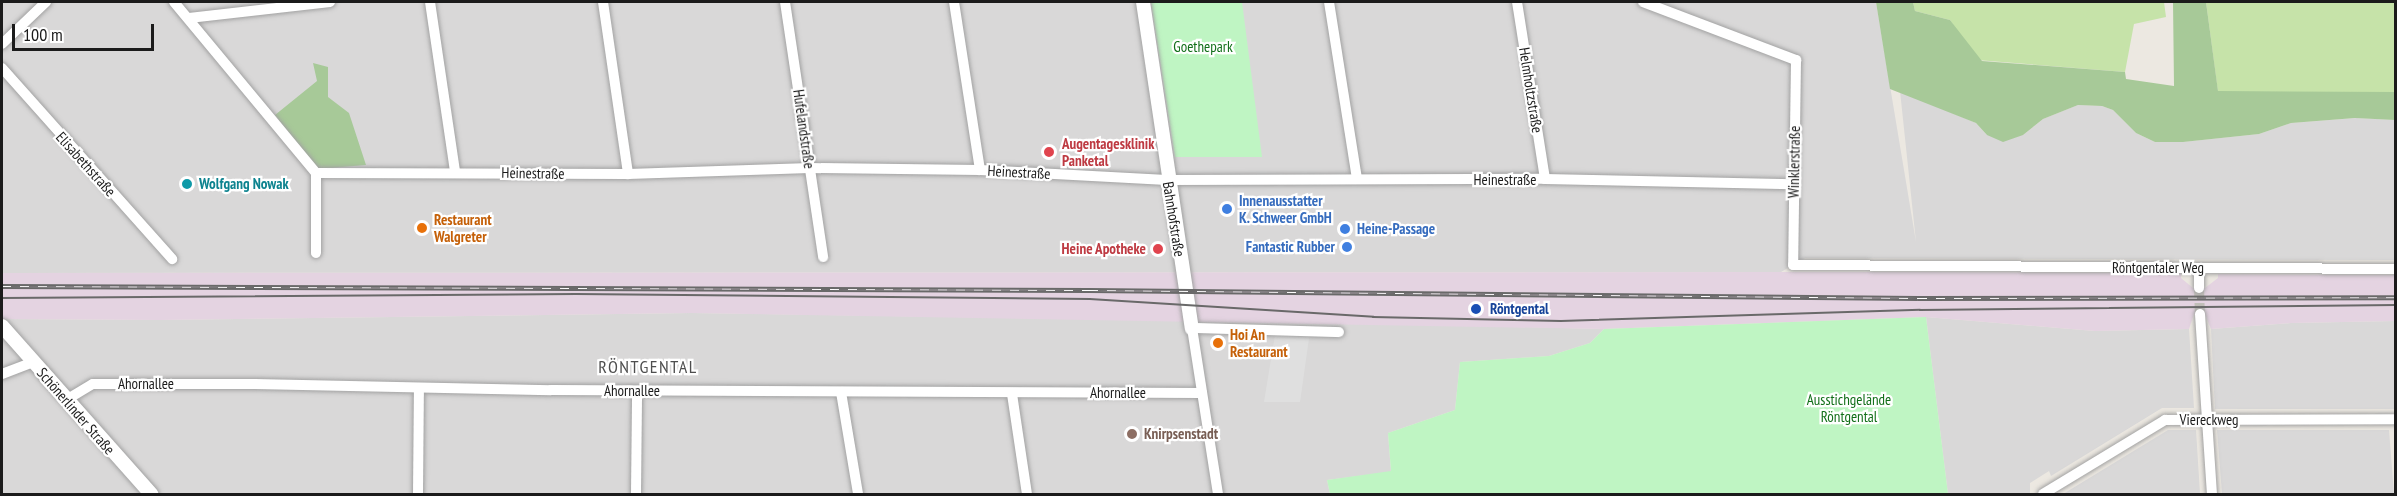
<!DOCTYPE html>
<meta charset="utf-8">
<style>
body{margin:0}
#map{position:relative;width:2397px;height:496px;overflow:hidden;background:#ece8e1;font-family:"PT Sans Narrow",sans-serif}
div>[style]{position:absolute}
.residential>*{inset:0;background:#d9d8d8}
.industrial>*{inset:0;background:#e4d3e1}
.grass>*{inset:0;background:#c6e3a9}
.forest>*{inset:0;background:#a7c998}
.park>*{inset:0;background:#bff5c3}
.parking>*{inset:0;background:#dfdfdf}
.minor-tunnel>*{height:10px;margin-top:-5px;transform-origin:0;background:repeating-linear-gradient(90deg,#c2bfb9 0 10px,transparent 0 15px)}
.roads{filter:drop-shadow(0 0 2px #a2a2a2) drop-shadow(0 0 2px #a2a2a2)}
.minor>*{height:10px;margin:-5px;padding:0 5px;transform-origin:5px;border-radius:5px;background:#fff}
.tertiary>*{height:14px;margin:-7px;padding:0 7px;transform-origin:7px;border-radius:7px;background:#fff}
.tram>*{height:1.5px;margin:-0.75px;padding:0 0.75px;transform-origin:0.75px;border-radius:0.75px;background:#696969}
.rail>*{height:5px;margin-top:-2.5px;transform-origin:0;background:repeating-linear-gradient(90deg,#fff 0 9px,#696969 0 18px);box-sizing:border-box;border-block:2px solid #696969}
.dots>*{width:16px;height:16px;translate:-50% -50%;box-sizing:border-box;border:3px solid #fff;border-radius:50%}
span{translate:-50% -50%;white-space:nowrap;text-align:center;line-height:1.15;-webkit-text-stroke:4.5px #fff;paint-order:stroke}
.park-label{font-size:15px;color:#126f19}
.street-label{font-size:15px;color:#1b1b1b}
.health-label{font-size:15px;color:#be3a42;font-weight:700}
.left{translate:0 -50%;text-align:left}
.right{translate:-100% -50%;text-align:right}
.culture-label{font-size:15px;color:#0d838f;font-weight:700}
.shop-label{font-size:15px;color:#366cbe;font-weight:700}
.food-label{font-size:15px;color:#c56008;font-weight:700}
.transit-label{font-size:15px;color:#164399;font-weight:700}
.education-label{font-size:15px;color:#785e54;font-weight:700}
.quarter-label{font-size:18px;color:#4e4e4e;letter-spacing:1.5px}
.frame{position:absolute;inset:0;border:3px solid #1b1b1b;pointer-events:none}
.scale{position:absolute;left:12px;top:24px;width:142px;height:27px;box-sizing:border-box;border:3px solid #1b1b1b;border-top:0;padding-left:8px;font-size:18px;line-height:21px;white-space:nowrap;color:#1b1b1b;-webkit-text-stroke:4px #fff;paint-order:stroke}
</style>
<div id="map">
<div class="residential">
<div style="clip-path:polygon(2px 2px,1876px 2px,1916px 242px,1900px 91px,1976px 123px,1987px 135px,2023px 135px,2043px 119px,2078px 105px,2102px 106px,2113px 110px,2136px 133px,2155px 142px,2183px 142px,2259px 134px,2291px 123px,2356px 118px,2395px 120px,2395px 260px,1805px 258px,1781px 272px,2px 273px)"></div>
<div style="clip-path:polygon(691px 313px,1353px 323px,1604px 329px,1590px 343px,1549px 356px,1460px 362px,1455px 410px,1388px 433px,1391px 472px,1327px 480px,1330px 494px,2px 494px,2px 319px,160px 320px)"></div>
<div style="clip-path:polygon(1926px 317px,2095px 331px,2189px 329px,2194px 408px,2162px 408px,2051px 476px,2049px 471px,2030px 483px,2030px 494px,1948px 494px)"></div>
<div style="clip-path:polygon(2395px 321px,2395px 409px,2215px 409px,2211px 329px,2291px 323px)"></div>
<div style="clip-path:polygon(2168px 430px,2196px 430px,2200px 494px,2063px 494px)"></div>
<div style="clip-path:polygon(2217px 430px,2389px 430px,2394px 494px,2222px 494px)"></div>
</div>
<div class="industrial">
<div style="clip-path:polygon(1921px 272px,2181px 273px,2181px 278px,2193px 288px,2205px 288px,2218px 278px,2218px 274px,2396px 275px,2395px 321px,2291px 323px,2211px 329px,2205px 314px,2194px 314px,2189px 329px,2095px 331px,1926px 317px,1604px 329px,691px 313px,160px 320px,2px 319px,2px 273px)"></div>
</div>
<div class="grass">
<div style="clip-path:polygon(1913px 2px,2164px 2px,2166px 17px,2134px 24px,2125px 72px,1977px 60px,1950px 20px,1915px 11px)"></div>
<div style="clip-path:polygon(2206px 2px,2395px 2px,2395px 92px,2218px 92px)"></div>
</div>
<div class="forest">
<div style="clip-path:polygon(1876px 2px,1913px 2px,1915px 11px,1950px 20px,1982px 61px,2125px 72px,2126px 79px,2174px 86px,2173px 2px,2206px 2px,2218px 91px,2395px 92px,2395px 120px,2355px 118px,2291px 123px,2259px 134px,2183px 142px,2155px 142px,2136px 133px,2113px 110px,2102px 106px,2078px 105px,2043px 119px,2023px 135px,2003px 142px,1987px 135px,1976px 123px,1890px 89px)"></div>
<div style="clip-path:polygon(313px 63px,328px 67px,328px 97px,349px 113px,366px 165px,318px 169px,275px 115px,317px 81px)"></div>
</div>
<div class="park">
<div style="clip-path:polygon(1151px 2px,1242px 2px,1262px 157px,1175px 157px)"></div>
<div style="clip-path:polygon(1926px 317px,1948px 494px,1330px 494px,1327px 480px,1391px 471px,1388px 433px,1455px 410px,1460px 362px,1549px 356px,1590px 343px,1604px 329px)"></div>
</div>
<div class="parking">
<div style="clip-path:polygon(1276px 329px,1310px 331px,1300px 402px,1264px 402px)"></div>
</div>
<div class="minor-tunnel">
<div style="left:2199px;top:288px;width:26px;rotate:88deg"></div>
</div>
<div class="roads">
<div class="minor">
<div style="left:174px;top:2px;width:222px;rotate:50.3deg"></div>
<div style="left:316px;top:173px;width:312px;rotate:0.2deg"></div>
<div style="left:628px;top:174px;width:182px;rotate:-1.9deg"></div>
<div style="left:810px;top:168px;width:170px;rotate:0.7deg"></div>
<div style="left:980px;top:170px;width:187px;rotate:3.1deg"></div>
<div style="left:1167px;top:180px;width:378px;rotate:-0.2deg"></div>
<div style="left:1545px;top:179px;width:248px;rotate:1.2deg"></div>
<div style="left:430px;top:2px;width:172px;rotate:81.6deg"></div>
<div style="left:603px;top:2px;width:174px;rotate:81.7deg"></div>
<div style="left:785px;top:2px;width:258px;rotate:81.5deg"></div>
<div style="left:954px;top:2px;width:170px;rotate:81.2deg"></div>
<div style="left:1329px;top:2px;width:179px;rotate:81deg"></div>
<div style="left:1517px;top:2px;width:179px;rotate:81deg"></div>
<div style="left:1643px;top:2px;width:164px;rotate:20.8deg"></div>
<div style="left:1796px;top:60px;width:205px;rotate:90.8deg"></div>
<div style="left:1793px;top:265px;width:603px;rotate:0.38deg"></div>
<div style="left:189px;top:18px;width:142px;rotate:-6.5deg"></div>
<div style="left:2px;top:44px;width:61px;rotate:-43.7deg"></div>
<div style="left:2px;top:68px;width:256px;rotate:48.3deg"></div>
<div style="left:316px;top:253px;width:80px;rotate:-90deg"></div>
<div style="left:2199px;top:268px;width:20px;rotate:90deg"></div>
<div style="left:2200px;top:314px;width:180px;rotate:86.2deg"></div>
<div style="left:2px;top:374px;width:34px;rotate:-21deg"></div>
<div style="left:841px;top:392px;width:103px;rotate:80.5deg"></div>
<div style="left:1012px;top:394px;width:101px;rotate:81.5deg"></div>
<div style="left:66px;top:400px;width:31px;rotate:-31deg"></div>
<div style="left:93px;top:384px;width:162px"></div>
<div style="left:255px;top:384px;width:296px;rotate:1.2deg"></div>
<div style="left:551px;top:390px;width:651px;rotate:0.26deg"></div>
<div style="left:418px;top:494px;width:106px;rotate:-89.5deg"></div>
<div style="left:636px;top:494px;width:103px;rotate:-89.4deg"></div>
<div style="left:1218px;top:494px;width:168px;rotate:-98.9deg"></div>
<div style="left:1192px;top:328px;width:147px;rotate:1.6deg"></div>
<div style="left:2043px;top:494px;width:143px;rotate:-31.2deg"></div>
<div style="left:2165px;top:420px;width:231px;rotate:-0.2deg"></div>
</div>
<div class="tertiary">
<div style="left:1143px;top:2px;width:330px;rotate:81.5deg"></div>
<div style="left:2px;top:326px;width:225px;rotate:48.4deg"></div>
</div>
</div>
<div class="tram">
<div style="left:2px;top:298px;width:574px;rotate:-0.4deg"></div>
<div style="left:576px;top:294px;width:514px;rotate:0.56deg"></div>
<div style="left:1090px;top:299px;width:284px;rotate:3.6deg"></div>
<div style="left:1373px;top:317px;width:188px;rotate:1.2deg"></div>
<div style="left:1561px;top:321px;width:359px;rotate:-1.8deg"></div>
<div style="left:1920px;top:310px;width:476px;rotate:-0.6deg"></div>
</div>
<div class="rail">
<div style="left:2px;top:286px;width:1087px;rotate:0.21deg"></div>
<div style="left:1089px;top:290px;width:829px;rotate:0.55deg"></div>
<div style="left:1918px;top:298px;width:478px;rotate:-0.1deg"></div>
</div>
<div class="dots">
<div style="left:1049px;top:152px;background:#e0444e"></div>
<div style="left:187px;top:184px;background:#0f9aa8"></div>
<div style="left:1227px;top:209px;background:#3f7fe0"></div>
<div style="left:422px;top:228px;background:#e8710a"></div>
<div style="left:1345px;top:229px;background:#3f7fe0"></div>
<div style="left:1347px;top:247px;background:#3f7fe0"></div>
<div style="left:1158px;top:249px;background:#e0444e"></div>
<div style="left:1476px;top:309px;background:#1a4fb4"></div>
<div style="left:1218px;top:343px;background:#e8710a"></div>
<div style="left:1132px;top:434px;background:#8d6e63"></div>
</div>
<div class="park-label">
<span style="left:1203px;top:47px">Goethepark</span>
<span style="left:1849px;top:408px">Ausstichgelände<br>Röntgental</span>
</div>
<div class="street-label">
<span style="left:1531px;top:90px;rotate:81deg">Helmholtzstraße</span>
<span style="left:804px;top:129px;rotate:82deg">Hufelandstraße</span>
<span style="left:1794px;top:162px;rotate:-89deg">Winklerstraße</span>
<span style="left:86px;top:164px;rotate:48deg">Elisabethstraße</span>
<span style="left:1019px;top:172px;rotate:3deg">Heinestraße</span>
<span style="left:533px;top:173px;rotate:1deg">Heinestraße</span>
<span style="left:1505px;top:180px">Heinestraße</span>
<span style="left:1174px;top:219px;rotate:81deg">Bahnhofstraße</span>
<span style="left:2158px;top:268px">Röntgentaler Weg</span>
<span style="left:146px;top:384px">Ahornallee</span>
<span style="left:632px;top:391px">Ahornallee</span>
<span style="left:1118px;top:393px">Ahornallee</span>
<span style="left:76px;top:411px;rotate:49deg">Schönerlinder Straße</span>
<span style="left:2209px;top:420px">Viereckweg</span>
</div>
<div class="health-label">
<span class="left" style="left:1062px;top:152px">Augentagesklinik<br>Panketal</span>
<span class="right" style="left:1146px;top:249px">Heine Apotheke</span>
</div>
<div class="culture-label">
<span class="left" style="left:199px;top:184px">Wolfgang Nowak</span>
</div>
<div class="shop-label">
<span class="left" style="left:1239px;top:209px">Innenausstatter<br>K. Schweer GmbH</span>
<span class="left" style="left:1357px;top:229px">Heine-Passage</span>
<span class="right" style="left:1335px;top:247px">Fantastic Rubber</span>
</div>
<div class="food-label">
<span class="left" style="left:434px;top:228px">Restaurant<br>Walgreter</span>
<span class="left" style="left:1230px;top:343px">Hoi An<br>Restaurant</span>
</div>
<div class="transit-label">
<span class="left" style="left:1490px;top:309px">Röntgental</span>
</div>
<div class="education-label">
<span class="left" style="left:1144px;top:434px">Knirpsenstadt</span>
</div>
<div class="quarter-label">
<span style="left:648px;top:367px">RÖNTGENTAL</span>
</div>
<div class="frame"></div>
<div class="scale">100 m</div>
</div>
